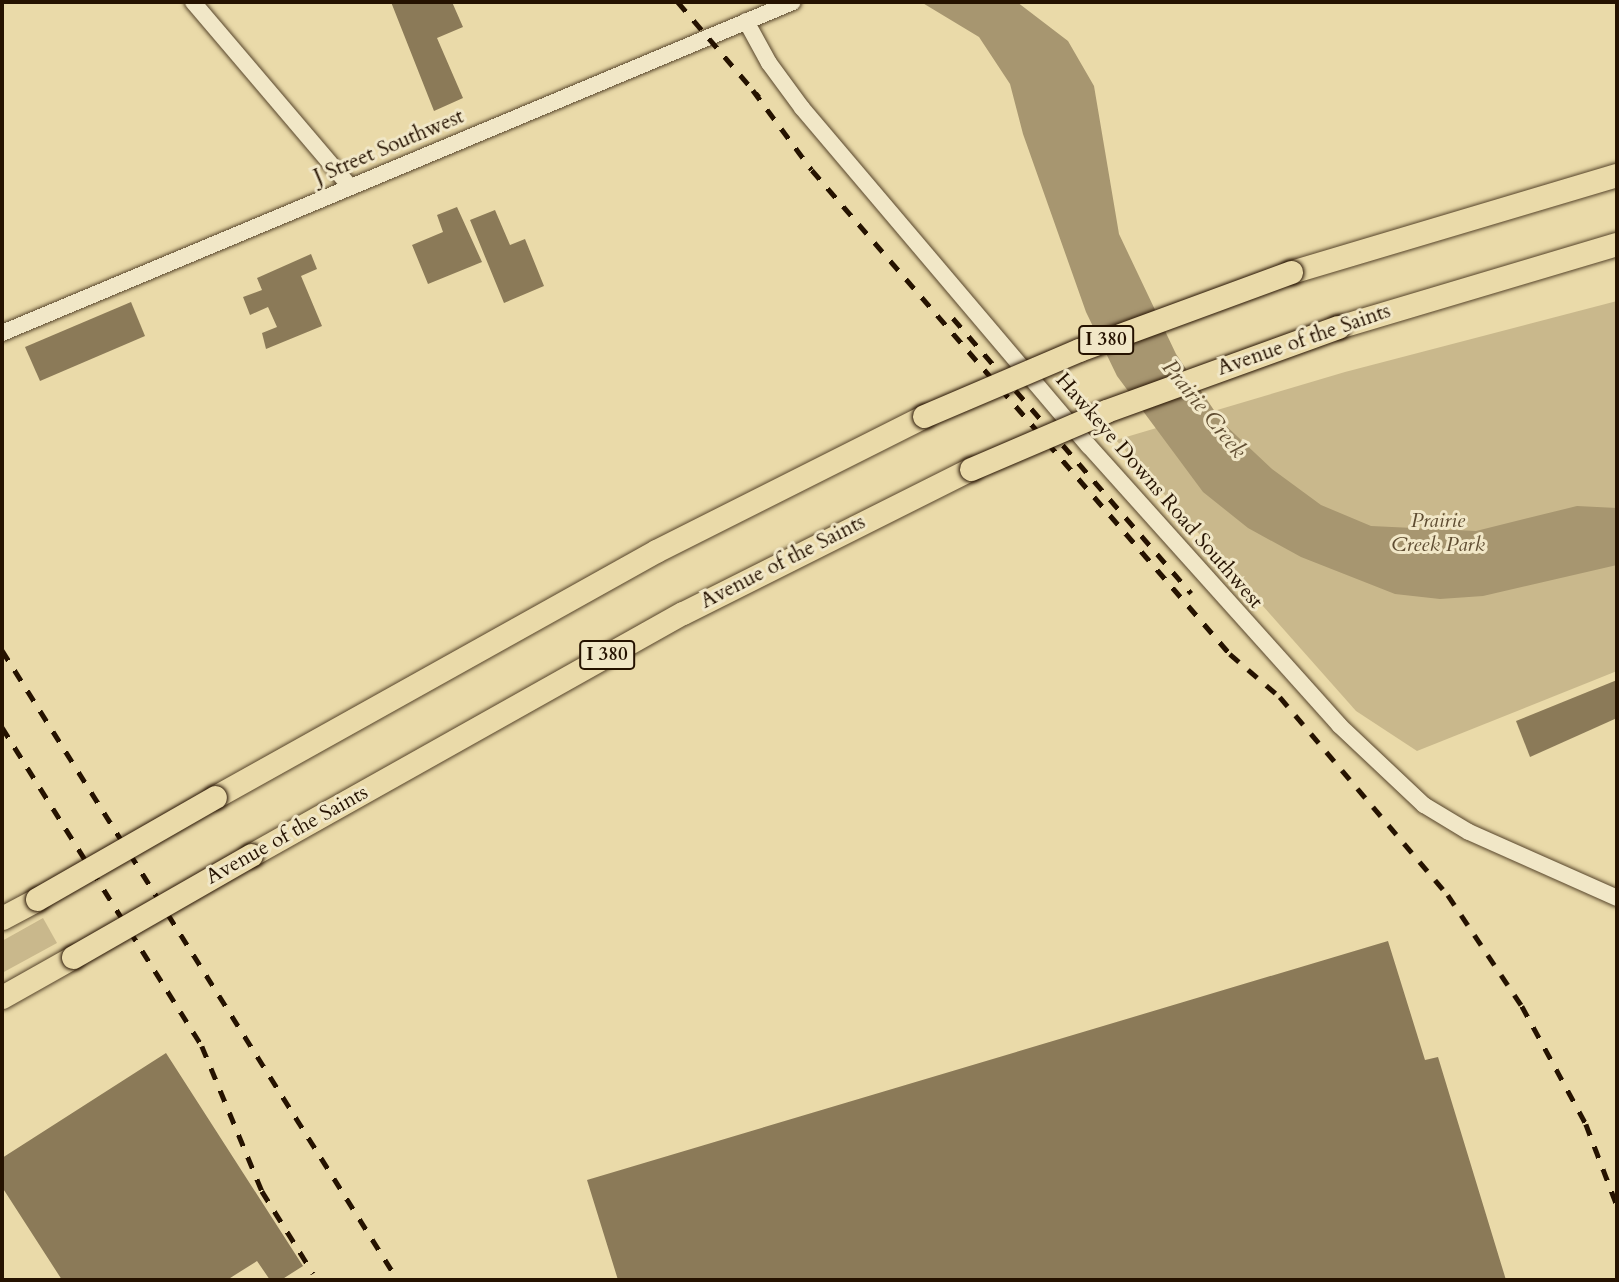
<!DOCTYPE html>
<style>
body{margin:0}
#map{position:relative;width:1619px;height:1282px;overflow:hidden;background:#eadaa9;font-family:Cardo,serif}
div>[style]{position:absolute}
.green>*{inset:0;background:#c9b88c}
.water>*{inset:0;background:#a79670}
.building>*{inset:0;background:#8b7a58}
.roads{filter:drop-shadow(0 0 2px #56442a) drop-shadow(0 0 2px #56442a)}
.minor>*{height:16px;margin:-8px;padding:0 8px;transform-origin:8px;border-radius:8px;background:#f1e7c7}
.highway>*{height:23px;margin:-11.5px;padding:0 11.5px;transform-origin:11.5px;border-radius:11.5px;background:#eadaa9}
.rail>*{height:4.5px;margin-top:-2.25px;transform-origin:0;background:repeating-linear-gradient(90deg,#251200 0 12px,transparent 0 24px)}
.bridges{filter:drop-shadow(0 0 2px #251200) drop-shadow(0 0 2px #251200)}
.highway-bridge>*{height:23px;margin:-11.5px;padding:0 11.5px;transform-origin:11.5px;border-radius:11.5px;background:#eadaa9}
span{translate:-50% -50%;white-space:nowrap;text-align:center;line-height:1.15;-webkit-text-stroke:6px #f1e7c7;paint-order:stroke}
.shield-label span{padding:2px 5px;background:#f1e7c7;border:2px solid;border-radius:5px;-webkit-text-stroke-width:0}
.shield-label{font-size:19px;color:#251200;font-weight:700}
.street-label{font-size:21px;color:#251200}
.park-label{font-size:21px;color:#5e4c31;font-style:italic}
.water-label{font-size:23px;color:#604d32;font-style:italic}
.frame{position:absolute;inset:0;border:4px solid #251200;pointer-events:none}
</style>
<div id="map">
<div class="green">
<div style="clip-path:polygon(1617px 301px,1617px 671px,1417px 751px,1356px 711px,1116px 440px,1345px 372px)"></div>
<div style="clip-path:polygon(43px 918px,57px 943px,2px 973px,2px 941px)"></div>
</div>
<div class="water">
<div style="clip-path:polygon(921px 2px,1017px 2px,1068px 41px,1094px 86px,1119px 234px,1176px 354px,1222px 422px,1272px 469px,1321px 505px,1371px 526px,1476px 531px,1577px 506px,1617px 508px,1617px 565px,1483px 596px,1440px 599px,1395px 594px,1301px 557px,1248px 528px,1203px 492px,1117px 376px,1086px 312px,1023px 134px,1010px 84px,979px 37px)"></div>
</div>
<div class="building">
<div style="clip-path:polygon(391px 2px,452px 2px,463px 27px,437px 38px,463px 98px,434px 111px)"></div>
<div style="clip-path:polygon(457px 207px,482px 262px,428px 284px,412px 245px,443px 232px,437px 215px)"></div>
<div style="clip-path:polygon(495px 210px,510px 245px,525px 239px,544px 286px,504px 303px,470px 220px)"></div>
<div style="clip-path:polygon(311px 254px,317px 269px,301px 276px,322px 326px,266px 349px,262px 333px,277px 327px,268px 307px,250px 315px,243px 297px,262px 290px,257px 278px)"></div>
<div style="clip-path:polygon(131px 302px,145px 336px,40px 381px,25px 347px)"></div>
<div style="clip-path:polygon(1617px 680px,1617px 718px,1530px 757px,1516px 721px)"></div>
<div style="clip-path:polygon(1388px 941px,1425px 1060px,1438px 1057px,1506px 1280px,618px 1280px,587px 1180px)"></div>
<div style="clip-path:polygon(166px 1053px,303px 1266px,281px 1280px,270px 1280px,257px 1261px,227px 1280px,62px 1280px,2px 1187px,2px 1158px)"></div>
</div>
<div class="roads">
<div class="minor">
<div style="left:193px;top:2px;width:240px;rotate:49.6deg"></div>
<div style="left:746px;top:21px;width:48px;rotate:61.3deg"></div>
<div style="left:769px;top:63px;width:56px;rotate:53.7deg"></div>
<div style="left:802px;top:108px;width:443px;rotate:49.7deg"></div>
<div style="left:1089px;top:446px;width:375px;rotate:48.1deg"></div>
<div style="left:1339px;top:725px;width:117px;rotate:43.3deg"></div>
<div style="left:1424px;top:805px;width:52px;rotate:31deg"></div>
<div style="left:1469px;top:832px;width:162px;rotate:24deg"></div>
<div style="left:2px;top:333px;width:857px;rotate:-22.71deg"></div>
</div>
<div class="highway">
<div style="left:1291px;top:272px;width:340px;rotate:-16.6deg"></div>
<div style="left:1338px;top:327px;width:291px;rotate:-16.6deg"></div>
<div style="left:215px;top:797px;width:505px;rotate:-29.15deg"></div>
<div style="left:656px;top:551px;width:300px;rotate:-26.7deg"></div>
<div style="left:251px;top:855px;width:495px;rotate:-29.3deg"></div>
<div style="left:683px;top:613px;width:322px;rotate:-26.6deg"></div>
<div style="left:2px;top:918px;width:40px;rotate:-28deg"></div>
<div style="left:2px;top:997px;width:81px;rotate:-29.4deg"></div>
</div>
</div>
<div class="rail">
<div style="left:678px;top:2px;width:125px;rotate:49.5deg"></div>
<div style="left:753px;top:90px;width:99px;rotate:53.6deg"></div>
<div style="left:812px;top:170px;width:640px;rotate:49.18deg"></div>
<div style="left:1230px;top:654px;width:66px;rotate:40.7deg"></div>
<div style="left:1280px;top:697px;width:260px;rotate:49.7deg"></div>
<div style="left:1448px;top:895px;width:133px;rotate:56.3deg"></div>
<div style="left:1522px;top:1006px;width:134px;rotate:61.5deg"></div>
<div style="left:1586px;top:1124px;width:87px;rotate:69.1deg"></div>
<div style="left:953px;top:318px;width:364px;rotate:49.1deg"></div>
<div style="left:2px;top:650px;width:744px;rotate:57.85deg"></div>
<div style="left:2px;top:727px;width:377px;rotate:57.9deg"></div>
<div style="left:202px;top:1046px;width:157px;rotate:67.5deg"></div>
<div style="left:262px;top:1191px;width:97px;rotate:58.1deg"></div>
</div>
<div class="bridges">
<div class="highway-bridge">
<div style="left:924px;top:416px;width:168px;rotate:-23.1deg"></div>
<div style="left:1079px;top:350px;width:226px;rotate:-20.2deg"></div>
<div style="left:971px;top:469px;width:147px;rotate:-23.2deg"></div>
<div style="left:1106px;top:411px;width:247px;rotate:-19.9deg"></div>
<div style="left:37px;top:899px;width:205px;rotate:-29.8deg"></div>
<div style="left:73px;top:957px;width:205px;rotate:-29.8deg"></div>
</div>
</div>
<div class="shield-label">
<span style="left:1106px;top:340px">I 380</span>
<span style="left:607px;top:655px">I 380</span>
</div>
<div class="street-label">
<span style="left:389px;top:147px;rotate:-23deg">J Street Southwest</span>
<span style="left:1304px;top:340px;rotate:-19deg">Avenue of the Saints</span>
<span style="left:1159px;top:491px;rotate:49deg">Hawkeye Downs Road Southwest</span>
<span style="left:783px;top:562px;rotate:-27deg">Avenue of the Saints</span>
<span style="left:287px;top:835px;rotate:-29deg">Avenue of the Saints</span>
</div>
<div class="park-label">
<span style="left:1438px;top:533px">Prairie<br>Creek Park</span>
</div>
<div class="water-label">
<span style="left:1204px;top:409px;rotate:51deg">Prairie Creek</span>
</div>
<div class="frame"></div>
</div>
